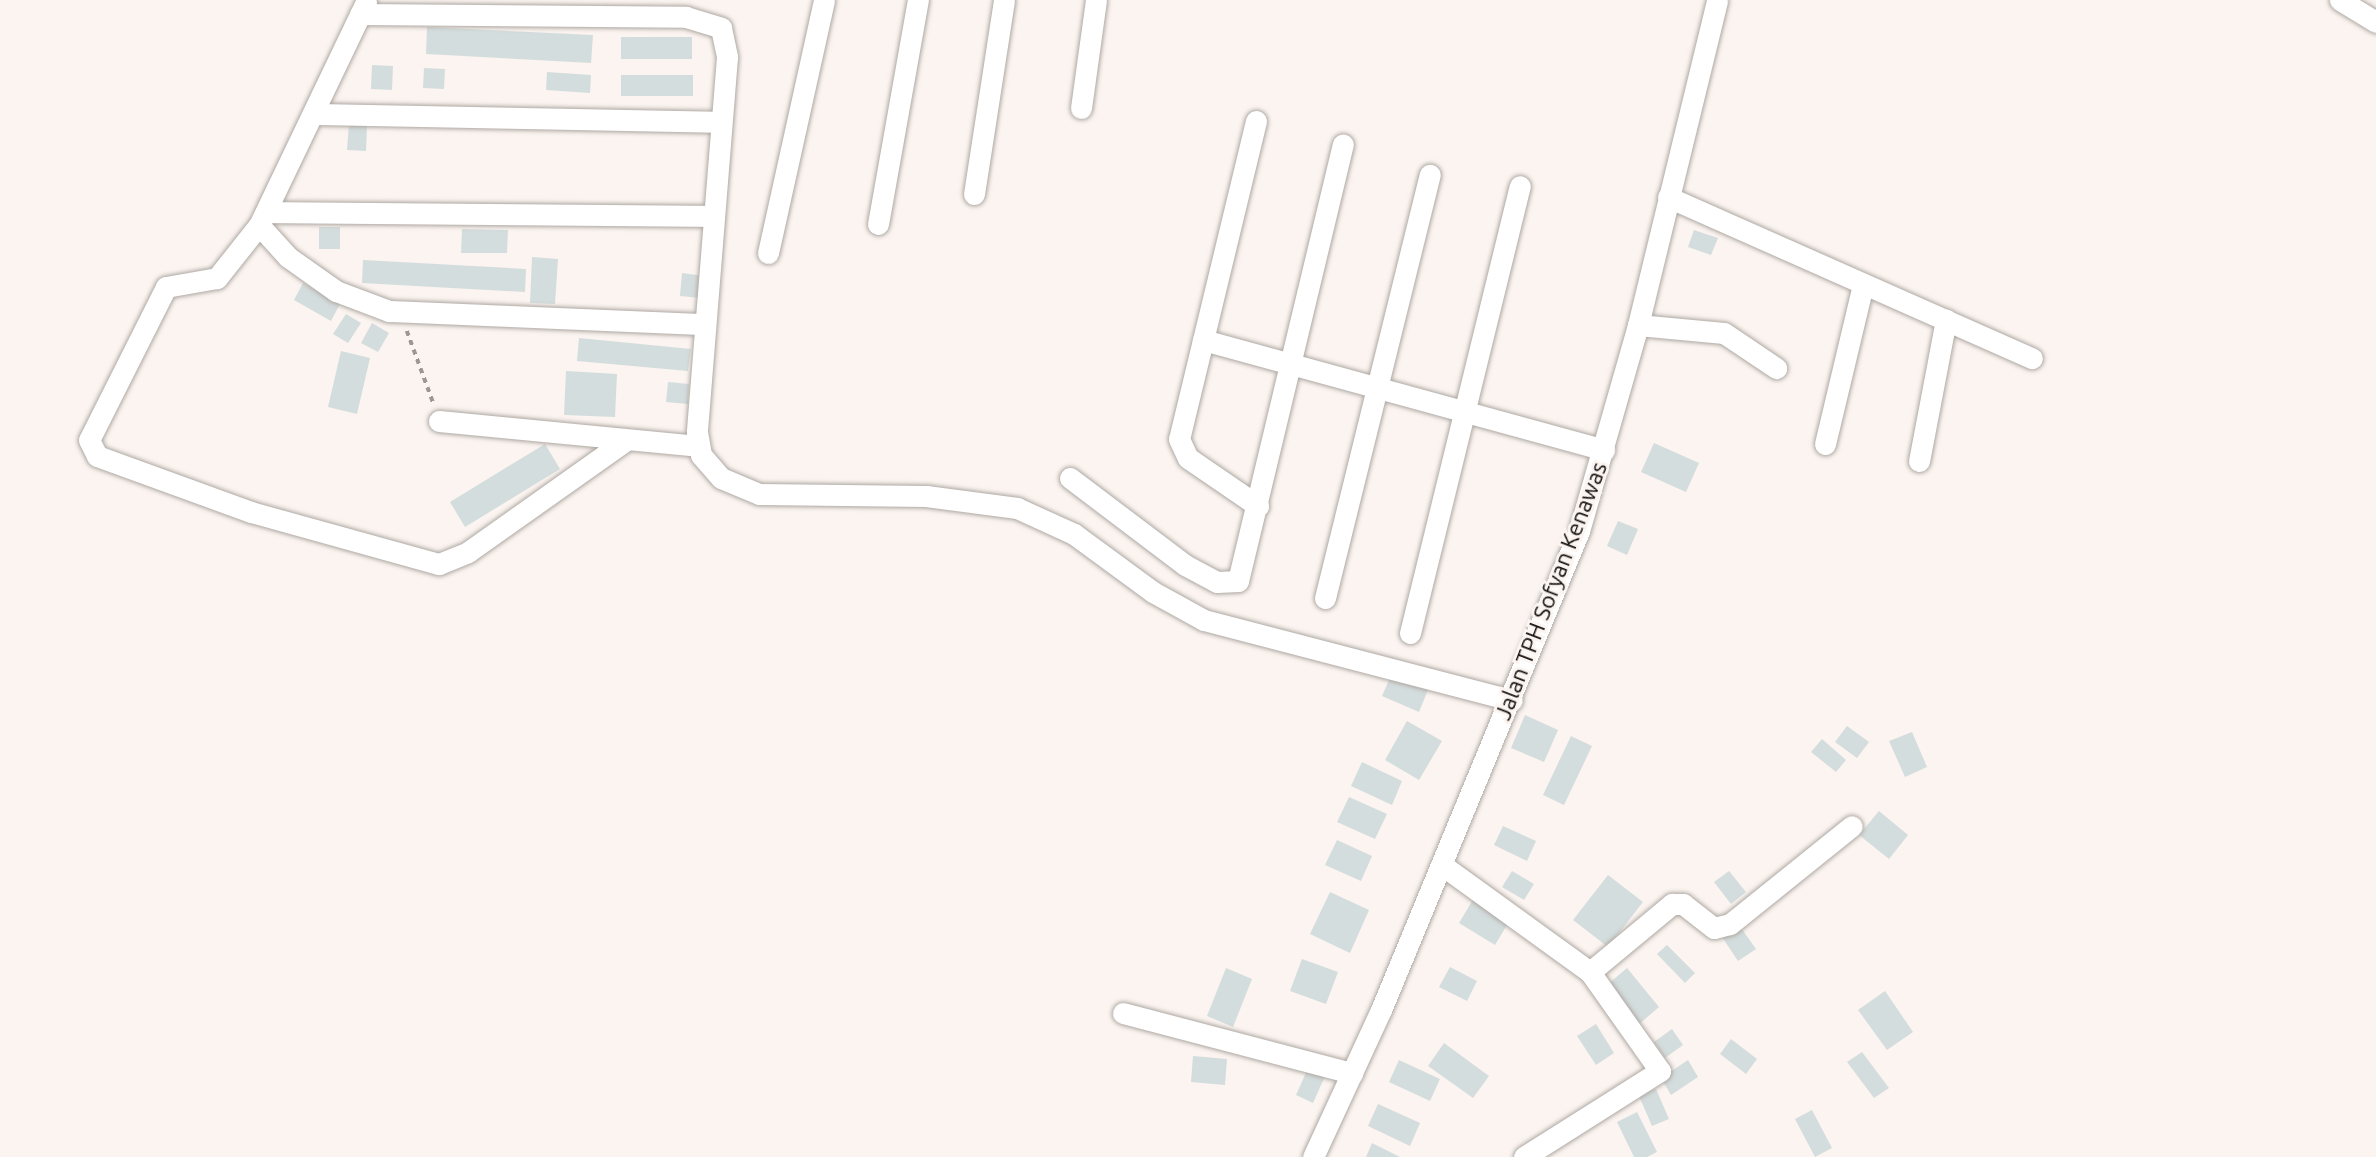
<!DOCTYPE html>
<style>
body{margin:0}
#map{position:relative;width:2376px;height:1157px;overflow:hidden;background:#fbf4f0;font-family:Ubuntu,sans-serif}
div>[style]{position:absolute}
.building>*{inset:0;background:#d4dddd}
.path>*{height:3.5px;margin-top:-1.75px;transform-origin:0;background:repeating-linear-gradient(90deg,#9c9794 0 5px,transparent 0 10px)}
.roads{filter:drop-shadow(0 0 2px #aea8a3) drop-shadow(0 0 2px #aea8a3)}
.minor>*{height:21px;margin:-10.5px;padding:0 10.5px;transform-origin:10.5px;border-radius:10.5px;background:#fff}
span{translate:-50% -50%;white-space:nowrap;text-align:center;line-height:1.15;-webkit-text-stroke:6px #fbf4f0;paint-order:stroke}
.street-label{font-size:23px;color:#110f0d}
</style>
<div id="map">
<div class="building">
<div style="clip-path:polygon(427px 27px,593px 35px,591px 63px,426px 54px)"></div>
<div style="clip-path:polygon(621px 37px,692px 37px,692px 59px,621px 59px)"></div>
<div style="clip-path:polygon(372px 65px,393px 66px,392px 90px,371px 89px)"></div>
<div style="clip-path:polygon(424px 68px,445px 69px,444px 89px,423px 88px)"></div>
<div style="clip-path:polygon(547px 72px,591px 75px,590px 93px,546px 90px)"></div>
<div style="clip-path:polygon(621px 75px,693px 75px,693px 96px,621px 96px)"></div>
<div style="clip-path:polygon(349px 124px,367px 125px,366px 151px,347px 150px)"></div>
<div style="clip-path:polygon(319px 227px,340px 227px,340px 249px,319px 249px)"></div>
<div style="clip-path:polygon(462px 229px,508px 230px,507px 253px,461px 253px)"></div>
<div style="clip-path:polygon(1694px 230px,1718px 238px,1711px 255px,1688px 247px)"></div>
<div style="clip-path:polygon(532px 257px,558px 259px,555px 304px,530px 303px)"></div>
<div style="clip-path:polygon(363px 260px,526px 269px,525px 292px,362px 283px)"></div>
<div style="clip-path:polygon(682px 273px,704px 276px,701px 298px,680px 296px)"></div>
<div style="clip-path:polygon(303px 283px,340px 304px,331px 321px,294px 300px)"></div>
<div style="clip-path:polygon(346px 314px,361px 323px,348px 343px,333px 334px)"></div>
<div style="clip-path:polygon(372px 323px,389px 333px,378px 352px,361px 343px)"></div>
<div style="clip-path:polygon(579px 338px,691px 349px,688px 371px,577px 361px)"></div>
<div style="clip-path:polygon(341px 351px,370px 358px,357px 414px,328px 407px)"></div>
<div style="clip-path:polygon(566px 371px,617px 374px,615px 417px,564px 415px)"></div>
<div style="clip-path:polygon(668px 382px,689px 384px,688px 404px,666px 402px)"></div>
<div style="clip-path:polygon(1654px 443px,1699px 463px,1686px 492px,1641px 472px)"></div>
<div style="clip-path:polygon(545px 444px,560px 469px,465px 527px,450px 502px)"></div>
<div style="clip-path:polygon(1618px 521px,1638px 529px,1627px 555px,1607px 546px)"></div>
<div style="clip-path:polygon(1394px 669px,1430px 685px,1419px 712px,1382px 696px)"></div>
<div style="clip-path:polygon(1525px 715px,1558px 730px,1544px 762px,1511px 748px)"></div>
<div style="clip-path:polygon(1407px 721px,1442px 741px,1419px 780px,1385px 760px)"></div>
<div style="clip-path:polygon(1847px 726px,1869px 742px,1857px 758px,1835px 742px)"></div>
<div style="clip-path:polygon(1912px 732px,1927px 767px,1905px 777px,1889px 741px)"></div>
<div style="clip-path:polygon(1571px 736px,1592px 746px,1564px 805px,1543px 795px)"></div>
<div style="clip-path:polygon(1822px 739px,1846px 760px,1836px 772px,1811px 752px)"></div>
<div style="clip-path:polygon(1362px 762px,1402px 781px,1392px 805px,1351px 786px)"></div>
<div style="clip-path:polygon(1349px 797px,1387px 814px,1375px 839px,1337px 822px)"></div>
<div style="clip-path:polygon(1879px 811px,1908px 835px,1889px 859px,1859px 835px)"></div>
<div style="clip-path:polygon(1503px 826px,1536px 841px,1527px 861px,1494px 845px)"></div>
<div style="clip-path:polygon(1337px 840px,1372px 856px,1361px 881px,1325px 865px)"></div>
<div style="clip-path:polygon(1512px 871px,1534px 884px,1524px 900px,1502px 887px)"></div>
<div style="clip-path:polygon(1729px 871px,1746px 892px,1731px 904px,1714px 882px)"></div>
<div style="clip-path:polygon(1608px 875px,1643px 902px,1608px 947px,1573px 920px)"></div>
<div style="clip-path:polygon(1330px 892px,1369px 910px,1350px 953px,1310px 934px)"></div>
<div style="clip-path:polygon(1477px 893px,1513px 915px,1495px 945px,1459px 923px)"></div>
<div style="clip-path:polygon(1739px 925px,1756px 949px,1738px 961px,1722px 937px)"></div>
<div style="clip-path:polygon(1667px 945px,1695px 973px,1685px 983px,1657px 954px)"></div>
<div style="clip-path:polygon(1302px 959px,1338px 972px,1326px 1004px,1290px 991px)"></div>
<div style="clip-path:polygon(1450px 967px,1477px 981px,1467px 1001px,1439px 987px)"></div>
<div style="clip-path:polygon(1226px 968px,1252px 979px,1233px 1027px,1207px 1016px)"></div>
<div style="clip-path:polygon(1627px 968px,1659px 1007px,1638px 1025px,1607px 985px)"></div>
<div style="clip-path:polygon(1885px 991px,1913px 1032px,1887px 1050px,1858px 1010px)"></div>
<div style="clip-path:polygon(1596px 1024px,1614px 1053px,1596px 1065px,1577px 1036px)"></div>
<div style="clip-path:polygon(1672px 1029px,1683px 1045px,1665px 1058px,1654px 1042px)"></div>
<div style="clip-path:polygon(1731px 1039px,1757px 1059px,1746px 1074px,1720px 1054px)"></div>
<div style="clip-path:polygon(1444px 1043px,1489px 1076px,1473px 1098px,1428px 1066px)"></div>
<div style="clip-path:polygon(1862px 1052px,1889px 1088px,1874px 1098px,1847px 1062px)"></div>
<div style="clip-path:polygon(1193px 1056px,1227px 1059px,1225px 1085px,1191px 1082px)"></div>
<div style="clip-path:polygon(1399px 1060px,1440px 1079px,1430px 1101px,1389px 1082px)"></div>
<div style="clip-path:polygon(1688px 1060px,1698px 1077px,1671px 1095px,1661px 1078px)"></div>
<div style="clip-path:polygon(1309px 1066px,1326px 1074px,1313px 1103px,1296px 1095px)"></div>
<div style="clip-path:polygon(1656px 1089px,1669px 1119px,1652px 1126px,1639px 1096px)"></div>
<div style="clip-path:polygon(1378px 1104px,1420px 1123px,1410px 1146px,1368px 1126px)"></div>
<div style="clip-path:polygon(1812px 1110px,1832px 1148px,1815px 1157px,1795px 1119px)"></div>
<div style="clip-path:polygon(1637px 1112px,1657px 1152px,1647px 1157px,1634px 1157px,1617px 1122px)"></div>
<div style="clip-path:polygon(1372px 1143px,1400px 1157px,1366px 1157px)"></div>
</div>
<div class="path">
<div style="left:407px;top:331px;width:76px;rotate:69.9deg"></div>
</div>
<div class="roads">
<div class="minor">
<div style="left:2340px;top:0;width:42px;rotate:31.4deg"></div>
<div style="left:366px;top:2px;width:247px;rotate:115.6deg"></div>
<div style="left:259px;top:225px;width:43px;rotate:47.8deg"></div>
<div style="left:288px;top:257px;width:59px;rotate:35.3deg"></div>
<div style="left:336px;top:291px;width:57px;rotate:20.7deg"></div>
<div style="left:389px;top:311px;width:313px;rotate:2.4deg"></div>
<div style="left:360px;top:14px;width:326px;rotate:0.5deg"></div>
<div style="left:686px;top:17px;width:37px;rotate:17deg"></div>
<div style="left:721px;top:28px;width:30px;rotate:78deg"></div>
<div style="left:727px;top:57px;width:376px;rotate:94.6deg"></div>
<div style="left:697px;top:432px;width:23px;rotate:80deg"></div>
<div style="left:701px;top:455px;width:30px;rotate:49deg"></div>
<div style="left:721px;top:478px;width:41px;rotate:22.8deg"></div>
<div style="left:759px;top:494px;width:167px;rotate:0.7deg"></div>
<div style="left:926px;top:496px;width:92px;rotate:7.5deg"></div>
<div style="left:1017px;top:508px;width:63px;rotate:24.5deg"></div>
<div style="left:1074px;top:534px;width:98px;rotate:36.3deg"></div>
<div style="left:1153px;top:592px;width:58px;rotate:28.8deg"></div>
<div style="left:1204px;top:620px;width:318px;rotate:14.6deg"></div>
<div style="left:1081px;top:108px;width:109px;rotate:-82.1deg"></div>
<div style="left:315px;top:114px;width:403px;rotate:1.1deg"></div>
<div style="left:1256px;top:121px;width:327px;rotate:103.6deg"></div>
<div style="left:1179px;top:439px;width:21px;rotate:65deg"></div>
<div style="left:1188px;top:458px;width:85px;rotate:34.4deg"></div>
<div style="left:974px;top:194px;width:196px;rotate:-81.2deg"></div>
<div style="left:1668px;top:197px;width:398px;rotate:23.9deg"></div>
<div style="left:267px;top:212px;width:445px;rotate:0.5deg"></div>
<div style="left:878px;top:224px;width:228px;rotate:-79.9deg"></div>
<div style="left:259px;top:225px;width:68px;rotate:128.4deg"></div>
<div style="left:217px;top:278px;width:52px;rotate:170deg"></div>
<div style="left:166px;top:287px;width:171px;rotate:116.7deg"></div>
<div style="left:89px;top:440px;width:18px;rotate:63deg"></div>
<div style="left:97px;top:456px;width:164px;rotate:20deg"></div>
<div style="left:251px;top:512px;width:195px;rotate:15.5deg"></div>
<div style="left:439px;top:564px;width:31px;rotate:-22deg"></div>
<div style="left:468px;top:552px;width:194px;rotate:-35.3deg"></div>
<div style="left:768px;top:253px;width:259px;rotate:-77.5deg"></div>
<div style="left:1638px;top:325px;width:86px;rotate:5.3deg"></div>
<div style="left:1724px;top:333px;width:63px;rotate:33.9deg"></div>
<div style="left:1203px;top:340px;width:416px;rotate:15.3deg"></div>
<div style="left:439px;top:421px;width:260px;rotate:5.5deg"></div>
<div style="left:1825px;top:444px;width:164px;rotate:-76.6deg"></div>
<div style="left:1919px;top:461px;width:144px;rotate:-79.2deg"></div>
<div style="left:1070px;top:478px;width:144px;rotate:37.1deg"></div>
<div style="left:1185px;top:565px;width:36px;rotate:28deg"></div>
<div style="left:1217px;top:582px;width:21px;rotate:-3deg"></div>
<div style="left:1238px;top:581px;width:449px;rotate:-76.5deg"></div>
<div style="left:1325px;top:598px;width:436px;rotate:-76.1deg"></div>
<div style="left:1410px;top:633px;width:460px;rotate:-76.2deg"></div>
<div style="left:1442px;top:865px;width:183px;rotate:35.9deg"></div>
<div style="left:1590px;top:972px;width:107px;rotate:-39.7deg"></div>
<div style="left:1672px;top:904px;width:11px"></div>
<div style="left:1683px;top:904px;width:39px;rotate:38deg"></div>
<div style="left:1714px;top:928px;width:16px;rotate:-14deg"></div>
<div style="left:1730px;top:924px;width:156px;rotate:-38.8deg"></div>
<div style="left:1123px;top:1013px;width:237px;rotate:14.7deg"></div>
<div style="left:1313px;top:1157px;width:162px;rotate:-65.2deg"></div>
<div style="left:1381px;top:1010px;width:518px;rotate:-67.54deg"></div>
<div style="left:1579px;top:531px;width:214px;rotate:-74deg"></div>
<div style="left:1638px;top:325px;width:334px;rotate:-76.3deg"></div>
<div style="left:1524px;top:1157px;width:161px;rotate:-32.3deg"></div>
<div style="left:1660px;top:1071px;width:121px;rotate:-125.3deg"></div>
</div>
</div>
<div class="street-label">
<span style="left:1551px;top:591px;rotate:-69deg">Jalan TPH Sofyan Kenawas</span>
</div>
</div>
